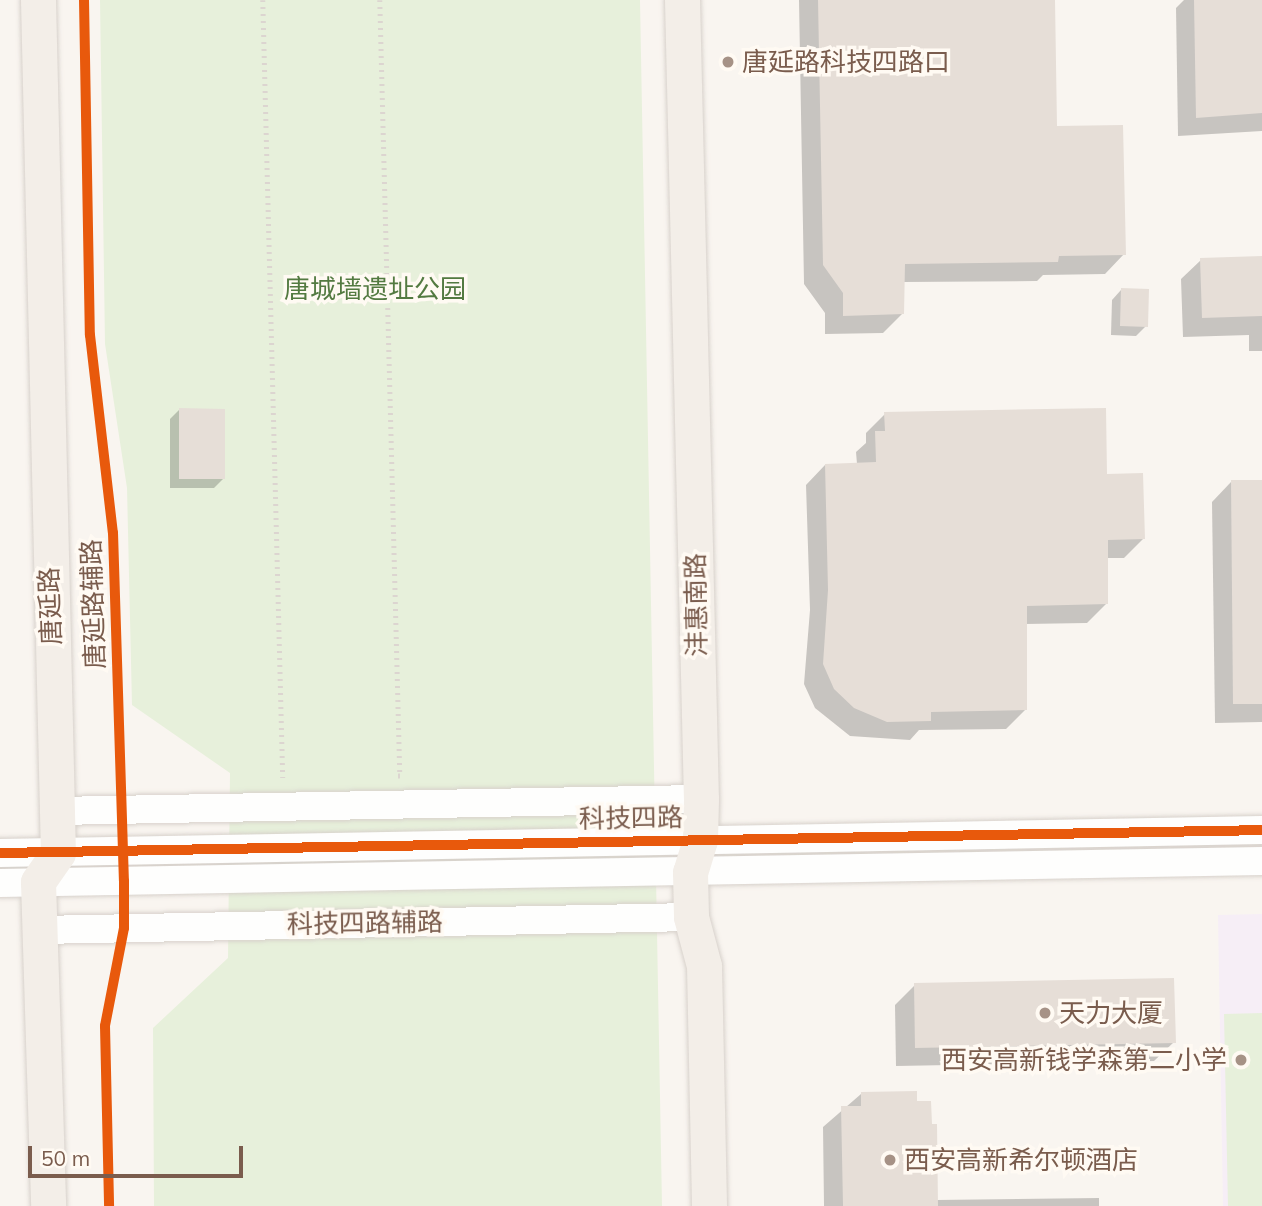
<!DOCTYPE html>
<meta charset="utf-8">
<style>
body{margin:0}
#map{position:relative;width:1262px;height:1206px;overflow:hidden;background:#f9f5f0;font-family:Mulish,"Noto Sans SC",sans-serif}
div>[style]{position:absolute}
.education>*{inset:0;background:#f6eef6}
.green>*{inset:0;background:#e7f0db}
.shadow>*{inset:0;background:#0003}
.building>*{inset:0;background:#e6ded7}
.path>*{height:4.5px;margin-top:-2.25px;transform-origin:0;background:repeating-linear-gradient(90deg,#dcd5d0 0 2px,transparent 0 7px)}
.roads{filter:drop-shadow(0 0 2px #d7d1cb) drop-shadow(0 0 2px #d7d1cb)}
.minor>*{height:28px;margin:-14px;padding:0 14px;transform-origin:14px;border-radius:14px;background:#fefefd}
.major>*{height:35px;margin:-17.5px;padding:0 17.5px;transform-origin:17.5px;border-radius:17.5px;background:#f3eee8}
.cycleway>*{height:10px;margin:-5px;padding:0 5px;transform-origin:5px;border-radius:5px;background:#e8590c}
.dots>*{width:19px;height:19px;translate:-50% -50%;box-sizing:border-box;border:4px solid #fffaf3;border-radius:50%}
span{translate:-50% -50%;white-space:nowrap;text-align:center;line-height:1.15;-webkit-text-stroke:7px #fffaf3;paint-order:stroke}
.poi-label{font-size:26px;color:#7a5c4d}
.left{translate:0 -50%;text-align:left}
.right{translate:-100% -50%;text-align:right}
.park-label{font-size:26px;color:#537a41}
.street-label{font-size:26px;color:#7a5c4d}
.scale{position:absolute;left:28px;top:1146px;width:215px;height:32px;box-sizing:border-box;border:4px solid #7a5c4d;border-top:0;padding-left:9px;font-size:21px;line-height:24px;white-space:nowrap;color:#7a5c4d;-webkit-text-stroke:5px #fffaf3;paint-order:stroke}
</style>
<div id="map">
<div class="education">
<div style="clip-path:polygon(1262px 914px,1262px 1206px,1223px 1206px,1218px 915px)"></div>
</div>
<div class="green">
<div style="clip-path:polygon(100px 0,640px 0,662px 1206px,154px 1206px,153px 1028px,228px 958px,230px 773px,132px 705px,127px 488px,105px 344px)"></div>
<div style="clip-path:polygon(1262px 1013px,1262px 1206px,1228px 1206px,1224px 1014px)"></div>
</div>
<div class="shadow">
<div style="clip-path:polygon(799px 0,1053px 0,1055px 128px,1124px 254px,1105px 274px,1043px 275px,1037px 281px,903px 282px,903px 313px,883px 333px,825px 334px,825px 313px,804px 284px)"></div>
<div style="clip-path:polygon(1184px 0,1262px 0,1262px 131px,1178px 136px,1176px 8px)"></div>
<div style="clip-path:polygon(1262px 259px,1262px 351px,1249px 351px,1249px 335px,1183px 337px,1181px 279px,1201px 260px)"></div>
<div style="clip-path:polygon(1121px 290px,1146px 326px,1136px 336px,1111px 335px,1112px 300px)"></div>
<div style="clip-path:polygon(180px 409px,224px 478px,214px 488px,170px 488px,170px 419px)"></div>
<div style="clip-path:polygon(885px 414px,1105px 476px,1143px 539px,1124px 558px,1106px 558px,1106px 604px,1087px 623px,1025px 624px,1026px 709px,1006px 729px,919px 730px,910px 740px,850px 736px,815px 708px,804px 684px,810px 610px,806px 485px,825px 465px,857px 464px,856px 452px,866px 443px,866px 433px)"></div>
<div style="clip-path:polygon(1231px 482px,1262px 482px,1262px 722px,1215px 723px,1212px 502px)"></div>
<div style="clip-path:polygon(915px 985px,1174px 1042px,1154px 1061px,896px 1066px,895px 1005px)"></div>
<div style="clip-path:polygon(861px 1094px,936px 1200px,1099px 1198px,1099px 1206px,824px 1206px,823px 1127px)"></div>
</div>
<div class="building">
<div style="clip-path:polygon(818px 0,1055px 0,1057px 126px,1123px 125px,1126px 255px,1059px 256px,1058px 262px,905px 264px,904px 314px,843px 316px,843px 293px,823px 265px)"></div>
<div style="clip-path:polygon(1194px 0,1262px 0,1262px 113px,1196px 118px)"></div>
<div style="clip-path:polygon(1262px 256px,1262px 316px,1202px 318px,1200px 258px)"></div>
<div style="clip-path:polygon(1121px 288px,1149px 289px,1148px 327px,1120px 326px)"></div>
<div style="clip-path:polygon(179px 408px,225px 409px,225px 479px,179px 479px)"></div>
<div style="clip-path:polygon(1106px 408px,1107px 474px,1143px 473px,1145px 539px,1108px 540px,1108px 604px,1027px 606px,1027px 710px,931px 712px,931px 721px,887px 722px,854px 708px,834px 689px,823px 664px,828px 590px,825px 464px,876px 462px,875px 431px,885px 431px,884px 412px)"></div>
<div style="clip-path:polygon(1231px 480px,1262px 480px,1262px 704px,1233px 704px)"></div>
<div style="clip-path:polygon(1174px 978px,1176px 1043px,915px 1048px,914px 983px)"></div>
<div style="clip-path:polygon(917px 1091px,917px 1101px,931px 1101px,932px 1124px,937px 1124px,938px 1206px,843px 1206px,841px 1106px,861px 1106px,861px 1092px)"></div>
</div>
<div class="path">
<div style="left:263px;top:0;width:778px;rotate:88.53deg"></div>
<div style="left:380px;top:0;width:776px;rotate:88.52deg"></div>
<div style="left:400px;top:776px;width:4px;rotate:180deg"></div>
</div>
<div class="roads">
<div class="minor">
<div style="left:56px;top:811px;width:645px;rotate:-1.07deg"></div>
<div style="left:0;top:853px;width:1262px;rotate:-1.04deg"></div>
<div style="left:0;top:883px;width:1262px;rotate:-1deg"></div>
<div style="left:39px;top:930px;width:652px;rotate:-1.14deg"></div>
</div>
<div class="major">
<div style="left:38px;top:0;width:853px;rotate:88.66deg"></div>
<div style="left:58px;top:853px;width:35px;rotate:125deg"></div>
<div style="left:38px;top:882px;width:324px;rotate:88.2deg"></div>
<div style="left:682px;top:0;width:799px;rotate:88.64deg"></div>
<div style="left:701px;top:799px;width:41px;rotate:91.4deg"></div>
<div style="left:700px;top:840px;width:34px;rotate:107deg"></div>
<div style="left:690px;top:872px;width:45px;rotate:88.7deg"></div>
<div style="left:691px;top:917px;width:51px;rotate:75.1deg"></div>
<div style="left:704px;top:966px;width:240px;rotate:88.8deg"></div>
</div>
</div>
<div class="cycleway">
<div style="left:84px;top:0;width:335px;rotate:89deg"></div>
<div style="left:90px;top:335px;width:199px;rotate:83.4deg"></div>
<div style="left:113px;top:533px;width:348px;rotate:88.2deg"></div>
<div style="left:124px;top:881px;width:47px;rotate:90deg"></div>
<div style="left:124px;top:928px;width:100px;rotate:101deg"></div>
<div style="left:105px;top:1026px;width:180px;rotate:88.7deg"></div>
<div style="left:0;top:853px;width:1262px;rotate:-1.04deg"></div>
</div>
<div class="dots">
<div style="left:728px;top:62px;background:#a69286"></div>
<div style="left:1045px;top:1013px;background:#a69286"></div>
<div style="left:1241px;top:1060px;background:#a69286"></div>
<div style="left:890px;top:1160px;background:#a69286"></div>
</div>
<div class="poi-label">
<span class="left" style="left:742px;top:62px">唐延路科技四路口</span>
<span class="left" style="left:1059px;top:1013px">天力大厦</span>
<span class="right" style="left:1227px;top:1060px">西安高新钱学森第二小学</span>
<span class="left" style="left:904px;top:1160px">西安高新希尔顿酒店</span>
</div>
<div class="park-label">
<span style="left:375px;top:289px">唐城墙遗址公园</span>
</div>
<div class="street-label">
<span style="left:93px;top:604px;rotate:-92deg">唐延路辅路</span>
<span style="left:696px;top:605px;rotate:-91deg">沣惠南路</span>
<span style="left:50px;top:606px;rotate:-92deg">唐延路</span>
<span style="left:631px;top:818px;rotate:-1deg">科技四路</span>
<span style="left:365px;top:923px;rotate:-1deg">科技四路辅路</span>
</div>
<div class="scale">50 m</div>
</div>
